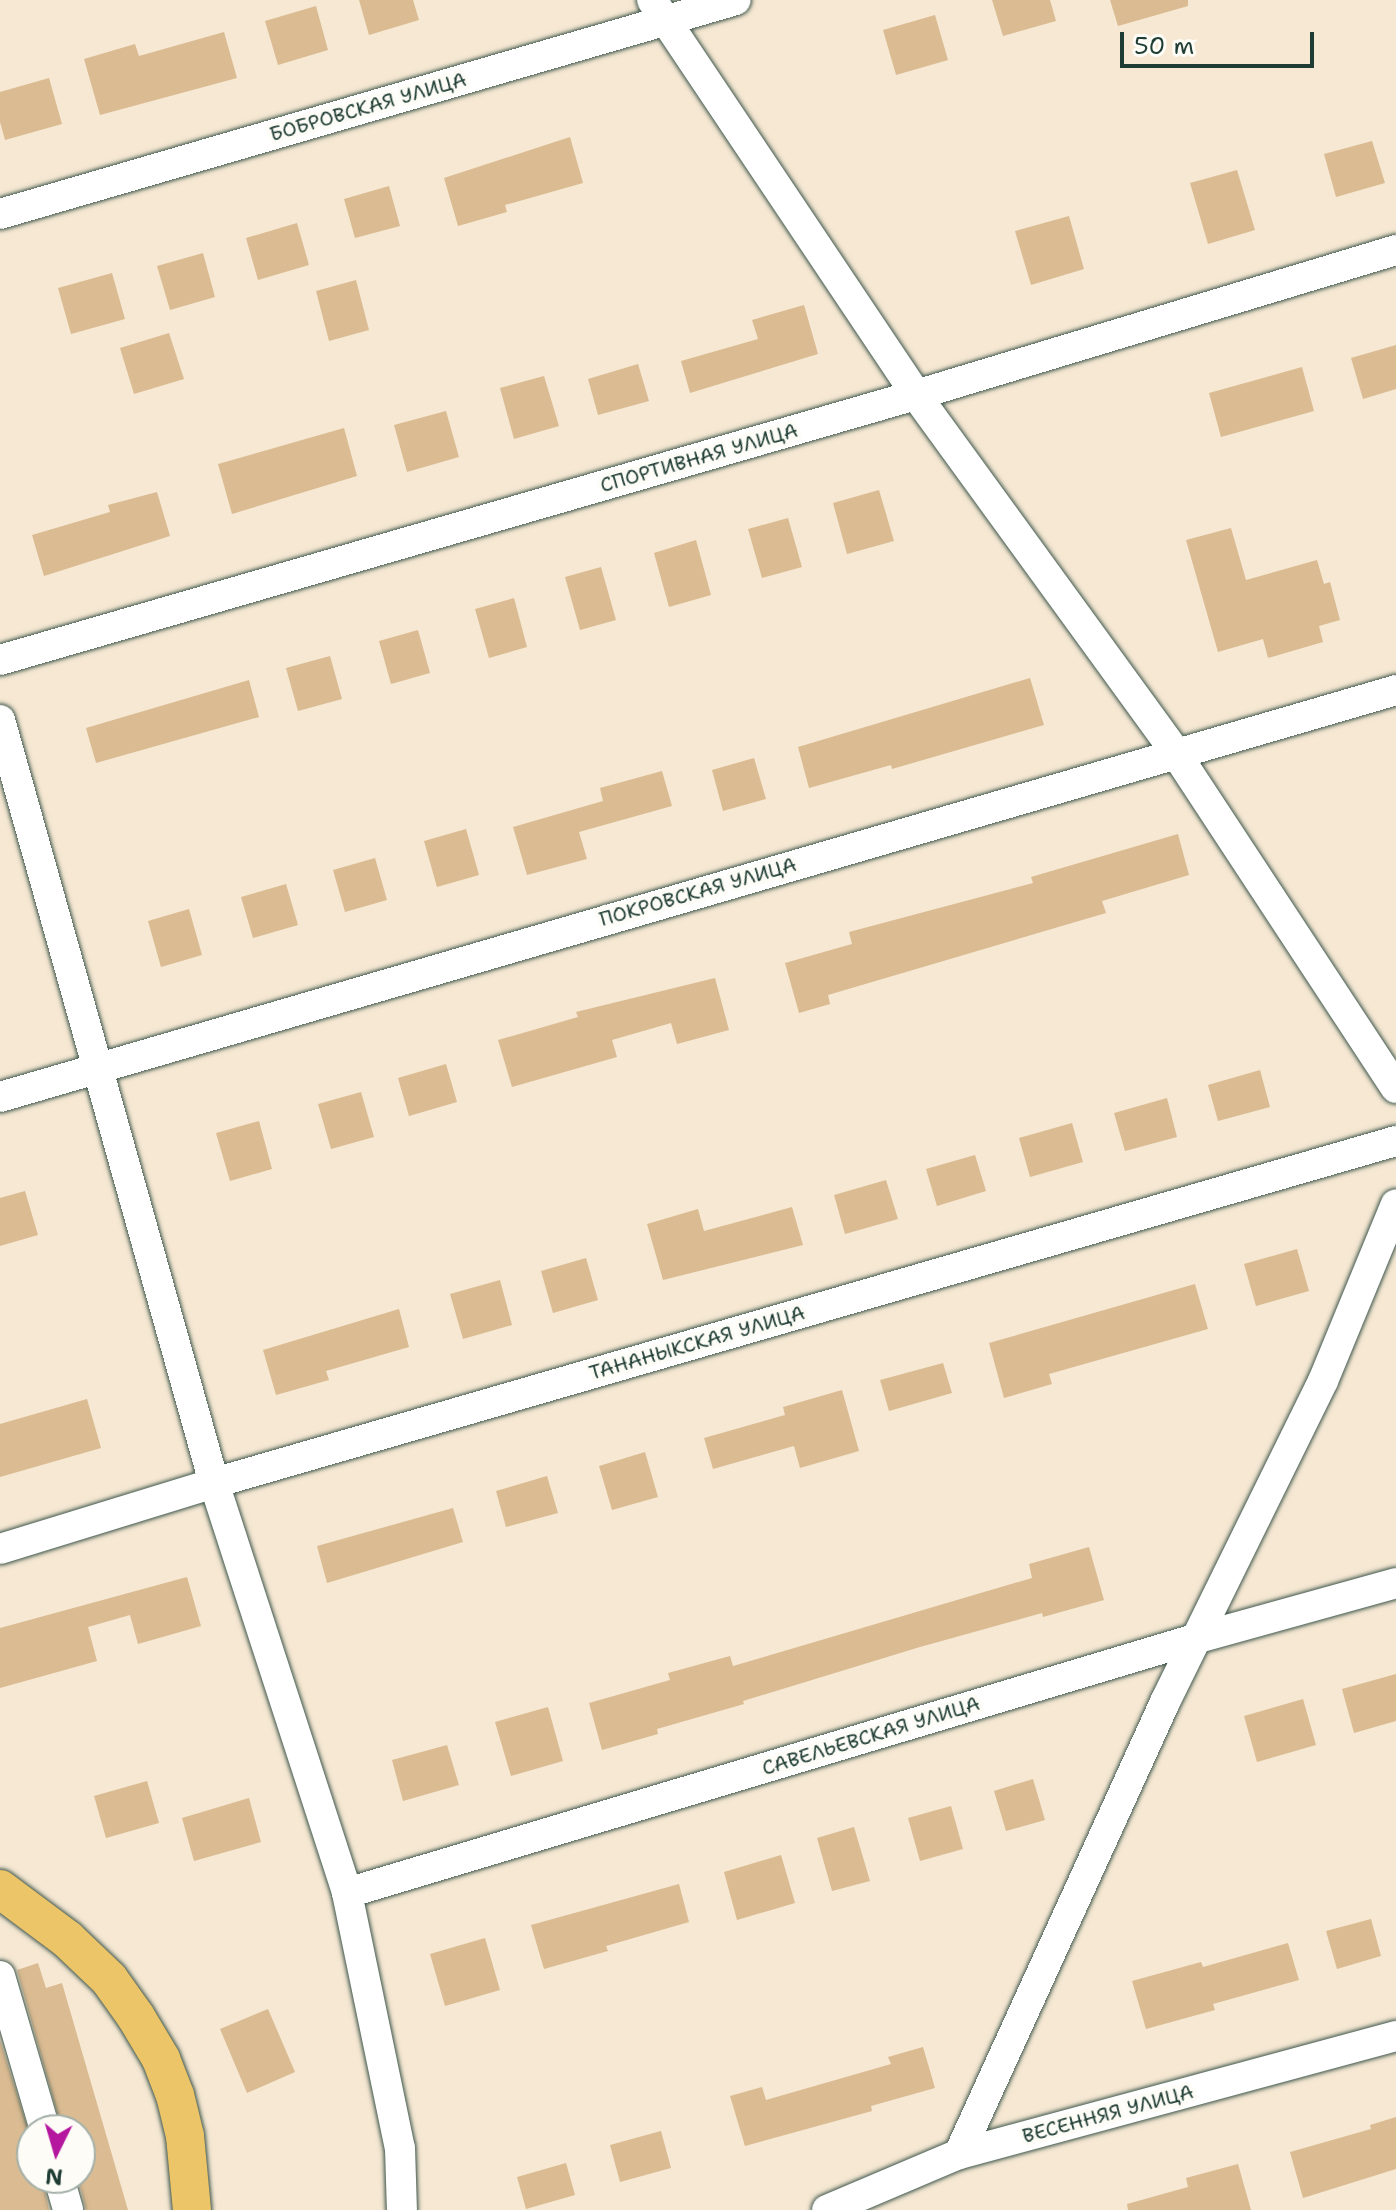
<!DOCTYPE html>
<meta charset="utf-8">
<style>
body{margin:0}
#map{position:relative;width:1396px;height:2210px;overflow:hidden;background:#f6e8d3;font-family:"Shantell Sans",sans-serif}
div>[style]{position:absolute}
.building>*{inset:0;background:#dabb92}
.roads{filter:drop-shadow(0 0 2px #3f574c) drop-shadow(0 0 2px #3f574c)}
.minor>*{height:30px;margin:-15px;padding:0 15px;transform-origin:15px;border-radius:15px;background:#fff}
.major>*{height:38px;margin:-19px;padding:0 19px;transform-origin:19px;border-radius:19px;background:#edc569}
span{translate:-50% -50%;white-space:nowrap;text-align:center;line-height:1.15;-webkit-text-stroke:8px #fdfcf7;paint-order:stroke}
.street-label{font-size:20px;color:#1f3d34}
.north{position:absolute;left:16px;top:2114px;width:80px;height:80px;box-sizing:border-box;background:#fdfcf7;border:2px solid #a4b0a9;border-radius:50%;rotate:185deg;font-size:22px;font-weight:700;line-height:32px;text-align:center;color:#1f3d34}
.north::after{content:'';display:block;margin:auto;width:28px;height:36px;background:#b5179e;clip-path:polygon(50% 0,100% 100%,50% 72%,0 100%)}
.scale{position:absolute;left:1120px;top:32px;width:194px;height:36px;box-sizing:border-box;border:4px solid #1f3d34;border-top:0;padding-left:10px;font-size:24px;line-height:28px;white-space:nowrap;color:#1f3d34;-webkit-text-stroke:6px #fdfcf7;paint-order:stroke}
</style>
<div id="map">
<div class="building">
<div style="clip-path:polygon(359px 0,413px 0,419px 20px,369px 35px)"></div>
<div style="clip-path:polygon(992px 0,1050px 0,1056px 21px,1003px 36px)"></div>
<div style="clip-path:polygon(1110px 0,1188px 0,1188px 6px,1118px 26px)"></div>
<div style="clip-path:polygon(316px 6px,328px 50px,278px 65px,265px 21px)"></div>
<div style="clip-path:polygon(935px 15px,948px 60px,896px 75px,883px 30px)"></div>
<div style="clip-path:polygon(224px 32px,237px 78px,100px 115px,84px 59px,135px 44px,139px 56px)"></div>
<div style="clip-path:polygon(49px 78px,62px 124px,5px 140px,0 122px,0 92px)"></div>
<div style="clip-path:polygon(570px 137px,583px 183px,505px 205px,507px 212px,458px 226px,444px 178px)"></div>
<div style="clip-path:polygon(1372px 141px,1385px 183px,1336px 197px,1324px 154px)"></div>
<div style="clip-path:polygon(1237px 170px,1255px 230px,1208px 244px,1190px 183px)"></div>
<div style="clip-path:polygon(389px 186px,400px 226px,355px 238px,344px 199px)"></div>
<div style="clip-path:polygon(1069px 216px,1084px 269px,1031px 285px,1015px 231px)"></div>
<div style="clip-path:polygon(297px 223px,309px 265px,258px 280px,246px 238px)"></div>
<div style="clip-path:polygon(203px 253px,215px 297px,170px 310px,157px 266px)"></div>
<div style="clip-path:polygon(112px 273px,125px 319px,71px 334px,58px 288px)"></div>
<div style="clip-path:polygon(356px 280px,369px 330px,329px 341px,316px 291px)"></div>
<div style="clip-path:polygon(804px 305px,818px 354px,690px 393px,681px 361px,758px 339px,752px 320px)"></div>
<div style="clip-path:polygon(169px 333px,184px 379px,134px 394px,120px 348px)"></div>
<div style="clip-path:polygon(1396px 345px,1396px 389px,1363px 399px,1351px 358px)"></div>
<div style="clip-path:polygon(638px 364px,649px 401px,598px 415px,588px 379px)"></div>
<div style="clip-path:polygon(1302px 367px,1314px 411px,1221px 437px,1209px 393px)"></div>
<div style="clip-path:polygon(544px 376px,559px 426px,514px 439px,500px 388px)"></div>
<div style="clip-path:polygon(446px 411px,459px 457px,407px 472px,394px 425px)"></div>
<div style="clip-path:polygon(344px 428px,357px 476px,232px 514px,218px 464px)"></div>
<div style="clip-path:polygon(879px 490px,894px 541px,847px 554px,833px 503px)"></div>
<div style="clip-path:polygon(157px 492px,170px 536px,44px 576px,32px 535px,110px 512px,108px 505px)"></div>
<div style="clip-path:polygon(788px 518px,802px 567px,762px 578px,748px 529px)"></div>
<div style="clip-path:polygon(1231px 528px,1246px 580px,1317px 560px,1324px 584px,1330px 582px,1340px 620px,1319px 626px,1323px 642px,1268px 658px,1263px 639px,1218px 652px,1186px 540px)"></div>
<div style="clip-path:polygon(696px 540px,711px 595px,669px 607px,654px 553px)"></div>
<div style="clip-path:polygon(601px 567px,616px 620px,580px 630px,565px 577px)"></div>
<div style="clip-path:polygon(514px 598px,527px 647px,489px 658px,475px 609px)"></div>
<div style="clip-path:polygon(418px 630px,430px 673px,391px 684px,379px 641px)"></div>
<div style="clip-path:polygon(330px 656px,342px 699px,298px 711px,286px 668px)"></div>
<div style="clip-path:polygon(1030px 678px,1044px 725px,892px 769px,891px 765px,809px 788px,798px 747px)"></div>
<div style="clip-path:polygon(249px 680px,259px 717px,96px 763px,86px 728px)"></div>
<div style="clip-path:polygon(754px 758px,766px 799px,723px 811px,712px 770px)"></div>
<div style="clip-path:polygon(662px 771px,672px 806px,579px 832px,587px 859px,527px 875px,513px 827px,603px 801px,600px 788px)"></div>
<div style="clip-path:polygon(466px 829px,479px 875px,437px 887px,424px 841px)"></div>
<div style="clip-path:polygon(1178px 834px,1189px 875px,1102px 901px,1106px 913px,828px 995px,830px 1004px,799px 1013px,785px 963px,852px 944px,849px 932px,1033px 883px,1031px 877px)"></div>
<div style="clip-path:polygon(375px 858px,387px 900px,345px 912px,333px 870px)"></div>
<div style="clip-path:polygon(286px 884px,298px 925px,253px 938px,241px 897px)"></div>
<div style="clip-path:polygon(189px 909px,202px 955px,161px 967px,148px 921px)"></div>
<div style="clip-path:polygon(715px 978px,729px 1030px,677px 1044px,671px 1023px,612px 1040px,617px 1057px,512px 1087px,498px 1040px,578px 1017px,576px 1012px)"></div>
<div style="clip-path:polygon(446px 1064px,457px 1102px,409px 1116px,398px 1078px)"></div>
<div style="clip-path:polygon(1260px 1070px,1270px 1107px,1218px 1121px,1208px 1085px)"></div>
<div style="clip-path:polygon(361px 1092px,374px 1137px,331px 1149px,318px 1104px)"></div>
<div style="clip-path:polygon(1167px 1098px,1177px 1137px,1125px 1151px,1114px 1113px)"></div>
<div style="clip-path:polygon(259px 1121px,272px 1169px,230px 1181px,216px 1133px)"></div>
<div style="clip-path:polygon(1072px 1123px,1083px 1162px,1030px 1177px,1019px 1138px)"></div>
<div style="clip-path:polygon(975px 1155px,986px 1191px,937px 1206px,926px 1169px)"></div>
<div style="clip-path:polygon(886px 1180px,898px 1219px,845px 1234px,834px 1195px)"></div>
<div style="clip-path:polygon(25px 1191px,38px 1235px,0 1246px,0 1198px)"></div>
<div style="clip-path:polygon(792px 1207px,803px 1245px,663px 1280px,647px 1224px,698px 1209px,704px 1231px)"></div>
<div style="clip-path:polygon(1297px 1249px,1309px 1291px,1256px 1306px,1244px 1264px)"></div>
<div style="clip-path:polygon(586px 1258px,598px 1300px,553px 1313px,541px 1271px)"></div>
<div style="clip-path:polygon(500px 1280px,512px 1325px,463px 1339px,450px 1294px)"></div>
<div style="clip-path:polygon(1195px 1284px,1208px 1329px,1049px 1374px,1052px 1384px,1004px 1398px,989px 1343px)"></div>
<div style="clip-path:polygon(399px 1309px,409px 1347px,326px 1371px,329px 1380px,276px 1395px,263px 1350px)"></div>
<div style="clip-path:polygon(943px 1363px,952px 1393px,889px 1411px,880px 1380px)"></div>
<div style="clip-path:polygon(842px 1390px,859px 1451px,800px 1468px,794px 1446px,713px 1469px,704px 1438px,785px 1415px,783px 1407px)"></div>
<div style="clip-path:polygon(87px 1399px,101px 1448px,0 1477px,0 1424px)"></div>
<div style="clip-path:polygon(645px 1452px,658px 1497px,612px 1510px,599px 1466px)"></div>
<div style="clip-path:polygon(547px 1476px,558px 1513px,506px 1527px,496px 1491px)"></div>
<div style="clip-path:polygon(453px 1508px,463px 1542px,327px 1583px,317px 1546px)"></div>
<div style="clip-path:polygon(1089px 1547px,1104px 1600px,1043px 1617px,1042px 1613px,920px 1647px,743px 1701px,744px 1704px,657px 1729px,658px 1734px,602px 1750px,589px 1703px,670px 1680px,668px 1673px,730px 1656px,733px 1666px,1032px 1578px,1029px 1564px)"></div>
<div style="clip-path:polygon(187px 1577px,201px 1626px,138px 1644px,130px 1615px,88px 1627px,97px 1661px,0 1688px,0 1628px)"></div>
<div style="clip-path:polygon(1396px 1674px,1396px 1721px,1354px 1733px,1342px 1689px)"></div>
<div style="clip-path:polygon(1303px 1699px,1316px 1745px,1257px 1762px,1244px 1716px)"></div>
<div style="clip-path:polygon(548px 1707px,563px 1761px,511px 1776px,495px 1722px)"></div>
<div style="clip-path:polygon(447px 1745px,459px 1785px,403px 1801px,392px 1760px)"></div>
<div style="clip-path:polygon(1033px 1779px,1045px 1820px,1006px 1831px,994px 1791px)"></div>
<div style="clip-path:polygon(147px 1781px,159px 1823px,106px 1838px,94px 1796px)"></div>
<div style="clip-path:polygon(249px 1798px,261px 1842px,194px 1861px,182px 1818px)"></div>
<div style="clip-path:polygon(951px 1806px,963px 1849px,920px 1861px,908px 1818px)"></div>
<div style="clip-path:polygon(854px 1827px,870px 1881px,832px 1891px,817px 1838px)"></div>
<div style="clip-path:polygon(781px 1855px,795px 1903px,737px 1920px,724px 1872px)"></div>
<div style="clip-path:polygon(679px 1884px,689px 1922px,606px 1946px,608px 1951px,544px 1969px,531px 1925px)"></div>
<div style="clip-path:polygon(1371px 1919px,1381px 1956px,1337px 1969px,1326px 1931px)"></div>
<div style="clip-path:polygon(485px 1938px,500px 1990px,445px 2006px,430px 1954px)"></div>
<div style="clip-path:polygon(1288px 1943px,1299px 1980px,1213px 2004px,1215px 2010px,1146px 2029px,1132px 1981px,1201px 1962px,1203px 1967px)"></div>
<div style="clip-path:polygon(38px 1963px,46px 1988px,62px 1983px,128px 2210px,86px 2210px,78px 2178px,80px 2130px,62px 2130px,17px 1970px)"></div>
<div style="clip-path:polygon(268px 2009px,295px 2072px,247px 2093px,220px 2029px)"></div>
<div style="clip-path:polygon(0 2040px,32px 2142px,32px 2178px,42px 2178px,49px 2210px,0 2210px)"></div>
<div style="clip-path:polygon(923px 2047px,935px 2088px,871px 2106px,872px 2111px,745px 2146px,730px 2096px,762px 2087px,766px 2100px,891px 2064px,888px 2057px)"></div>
<div style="clip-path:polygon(1396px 2117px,1396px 2169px,1303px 2198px,1290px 2152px,1371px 2129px,1370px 2125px)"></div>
<div style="clip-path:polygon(661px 2131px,671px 2168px,620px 2182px,610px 2145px)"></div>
<div style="clip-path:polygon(566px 2163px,575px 2195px,526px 2209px,517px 2177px)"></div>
<div style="clip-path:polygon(1238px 2164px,1251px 2210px,1128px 2210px,1127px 2204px,1188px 2187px,1186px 2178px)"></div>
</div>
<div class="roads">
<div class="minor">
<div style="left:652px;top:0;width:475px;rotate:56.2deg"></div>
<div style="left:916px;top:395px;width:441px;rotate:54deg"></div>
<div style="left:1175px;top:752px;width:402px;rotate:56.7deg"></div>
<div style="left:0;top:214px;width:766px;rotate:-16.21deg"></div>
<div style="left:0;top:660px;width:954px;rotate:-16.14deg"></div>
<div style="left:916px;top:395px;width:501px;rotate:-16.81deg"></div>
<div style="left:0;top:720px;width:792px;rotate:74.33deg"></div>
<div style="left:214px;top:1483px;width:431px;rotate:72deg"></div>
<div style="left:347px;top:1893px;width:260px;rotate:78.3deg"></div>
<div style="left:400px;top:2148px;width:62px;rotate:88.2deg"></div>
<div style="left:0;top:1097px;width:1454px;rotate:-16.25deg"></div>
<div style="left:0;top:1549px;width:224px;rotate:-17.1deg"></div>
<div style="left:214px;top:1483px;width:1230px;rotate:-16.14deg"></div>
<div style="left:347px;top:1893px;width:888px;rotate:-16.68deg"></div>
<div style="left:1198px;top:1638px;width:205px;rotate:-15.5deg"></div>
<div style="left:0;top:1976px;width:160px;rotate:73.7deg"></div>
<div style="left:959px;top:2154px;width:497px;rotate:-65.5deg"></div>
<div style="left:1165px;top:1702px;width:358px;rotate:-63.8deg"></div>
<div style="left:1323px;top:1381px;width:191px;rotate:-67.6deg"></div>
<div style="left:59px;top:2178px;width:33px;rotate:74deg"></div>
<div style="left:827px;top:2210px;width:143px;rotate:-23deg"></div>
<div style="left:959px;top:2154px;width:453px;rotate:-15.1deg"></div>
</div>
<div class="major">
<div style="left:0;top:1889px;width:84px;rotate:36.7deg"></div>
<div style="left:67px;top:1939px;width:58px;rotate:43.6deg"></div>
<div style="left:109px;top:1979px;width:47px;rotate:54.6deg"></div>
<div style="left:136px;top:2017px;width:49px;rotate:59.2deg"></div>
<div style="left:161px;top:2059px;width:39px;rotate:69deg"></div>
<div style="left:175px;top:2095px;width:42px;rotate:76.3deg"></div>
<div style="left:185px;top:2136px;width:74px;rotate:84.6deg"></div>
</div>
</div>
<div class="street-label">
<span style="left:368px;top:107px;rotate:-16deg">БОБРОВСКАЯ УЛИЦА</span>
<span style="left:699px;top:458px;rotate:-16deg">СПОРТИВНАЯ УЛИЦА</span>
<span style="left:698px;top:892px;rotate:-16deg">ПОКРОВСКАЯ УЛИЦА</span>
<span style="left:697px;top:1343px;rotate:-16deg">ТАНАНЫКСКАЯ УЛИЦА</span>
<span style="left:871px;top:1736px;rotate:-17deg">САВЕЛЬЕВСКАЯ УЛИЦА</span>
<span style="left:1108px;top:2114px;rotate:-15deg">ВЕСЕННЯЯ УЛИЦА</span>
</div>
<div class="north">N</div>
<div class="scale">50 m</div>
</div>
